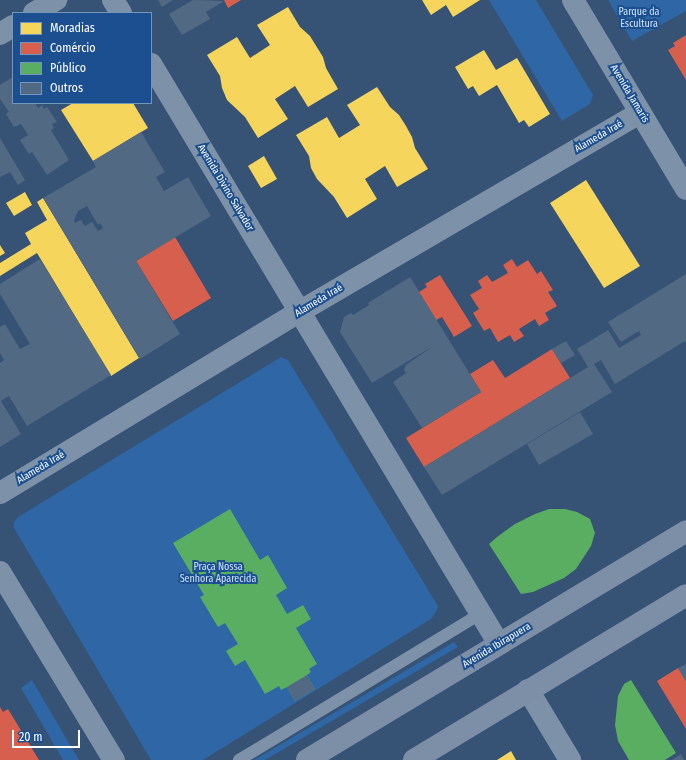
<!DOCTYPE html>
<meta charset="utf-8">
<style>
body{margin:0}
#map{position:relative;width:686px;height:760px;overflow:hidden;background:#365274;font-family:"Fira Sans Condensed",sans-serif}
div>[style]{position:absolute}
.green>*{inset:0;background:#2f66a5}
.homes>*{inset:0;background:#f6d55c}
.shops>*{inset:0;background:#d6604d}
.public>*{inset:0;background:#5aae61}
.building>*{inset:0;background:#526984}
.service>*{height:12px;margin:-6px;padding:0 6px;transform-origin:6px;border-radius:6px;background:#7d92a8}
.minor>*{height:22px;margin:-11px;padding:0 11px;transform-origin:11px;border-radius:11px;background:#7d92a8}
.primary>*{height:22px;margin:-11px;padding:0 11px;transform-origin:11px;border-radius:11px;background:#7d8ea7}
span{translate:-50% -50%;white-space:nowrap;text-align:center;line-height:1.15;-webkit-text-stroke:4px #1b4f8f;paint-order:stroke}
.park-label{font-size:10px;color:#cfe3fa}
.street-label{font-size:10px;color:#fff}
.legend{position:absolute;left:12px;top:12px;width:140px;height:92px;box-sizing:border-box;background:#1b4f8f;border:1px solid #7695bc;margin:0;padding:5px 7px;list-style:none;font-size:12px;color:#fff}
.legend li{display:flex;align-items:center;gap:8px;height:20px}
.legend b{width:20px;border:1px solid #7695bc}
.scale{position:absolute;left:12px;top:730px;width:68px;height:18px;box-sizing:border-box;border:2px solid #fff;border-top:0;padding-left:5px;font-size:12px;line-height:14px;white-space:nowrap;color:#fff;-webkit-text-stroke:3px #1b4f8f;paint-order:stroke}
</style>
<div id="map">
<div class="green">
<div style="clip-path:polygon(489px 0,536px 0,593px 95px,590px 104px,562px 121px)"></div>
<div style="clip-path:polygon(608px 0,686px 0,686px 11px,632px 41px)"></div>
<div style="clip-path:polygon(281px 357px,288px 360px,438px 606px,437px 610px,431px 619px,203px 760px,151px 760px,14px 528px,14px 522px,18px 517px)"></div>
<div style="clip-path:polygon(454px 642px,458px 647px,265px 760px,254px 760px)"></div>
<div style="clip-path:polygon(32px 680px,79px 760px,63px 760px,21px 688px)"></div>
</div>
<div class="homes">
<div style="clip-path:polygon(422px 0,480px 0,453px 17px,446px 5px,431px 15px)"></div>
<div style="clip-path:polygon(288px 7px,300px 27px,310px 36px,323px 57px,326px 68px,338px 89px,308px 107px,295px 86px,275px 99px,288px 119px,258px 138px,245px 117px,227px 100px,222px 88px,220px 76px,207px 55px,237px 37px,250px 58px,270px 45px,257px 25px)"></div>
<div style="clip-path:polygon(484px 50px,496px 70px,517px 58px,550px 114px,529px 127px,524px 120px,519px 123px,497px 85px,479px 96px,473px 86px,468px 89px,455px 67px)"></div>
<div style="clip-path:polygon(377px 87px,390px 107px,399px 115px,406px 126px,412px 137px,415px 148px,428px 169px,397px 187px,385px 166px,365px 179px,377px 199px,347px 218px,334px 197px,317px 179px,311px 168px,309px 156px,296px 135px,327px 117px,339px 138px,360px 125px,347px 105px)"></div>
<div style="clip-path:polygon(73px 103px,133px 103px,148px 128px,93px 161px,61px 110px)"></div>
<div style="clip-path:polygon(264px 156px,277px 179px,261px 188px,248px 166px)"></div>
<div style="clip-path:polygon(586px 180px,640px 266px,604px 288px,550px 203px)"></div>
<div style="clip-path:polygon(25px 192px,32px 205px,14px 216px,6px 203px)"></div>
<div style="clip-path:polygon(43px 198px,139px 358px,111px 376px,37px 253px,0 276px,0 263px,31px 244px,25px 233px,47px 220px,37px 202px)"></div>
<div style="clip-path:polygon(0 245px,5px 253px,0 256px)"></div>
<div style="clip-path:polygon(511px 751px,516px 760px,497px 760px)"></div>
</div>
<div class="shops">
<div style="clip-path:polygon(224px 0,241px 0,228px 8px)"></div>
<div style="clip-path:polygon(686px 35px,686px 80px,668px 50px,675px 46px,673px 43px)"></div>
<div style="clip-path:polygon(175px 237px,211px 298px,173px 321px,136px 261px)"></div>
<div style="clip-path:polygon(512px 259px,517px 267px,528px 260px,537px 274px,541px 271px,553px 290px,548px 292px,557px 306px,545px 313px,549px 320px,539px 326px,535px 319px,519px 329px,524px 336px,514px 342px,510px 335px,498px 342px,490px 328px,484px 331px,473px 313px,479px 309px,470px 295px,482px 288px,478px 281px,487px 275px,492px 282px,508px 273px,503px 265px)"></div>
<div style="clip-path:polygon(440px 275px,472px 326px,454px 337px,442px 317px,436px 320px,419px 292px,427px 287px,425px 284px)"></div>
<div style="clip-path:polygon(552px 349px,570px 378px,424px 467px,406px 438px,481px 392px,470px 374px,493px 360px,505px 378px)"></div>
<div style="clip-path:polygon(678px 668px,686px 681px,686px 729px,657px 681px)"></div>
<div style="clip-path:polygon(0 707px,3px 712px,8px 709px,39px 760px,0 760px)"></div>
</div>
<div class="public">
<div style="clip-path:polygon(230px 509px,260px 560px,268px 555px,287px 588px,276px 595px,287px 614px,303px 605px,311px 619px,296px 628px,317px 664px,309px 669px,311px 672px,307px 675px,315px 689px,295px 701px,287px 687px,281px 690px,279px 686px,265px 694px,245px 660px,235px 666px,226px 651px,238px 644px,225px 623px,218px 627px,200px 597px,204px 595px,173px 543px)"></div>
<div style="clip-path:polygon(549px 509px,565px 509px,577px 512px,590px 519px,595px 533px,591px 546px,576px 569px,564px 578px,533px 592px,521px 594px,489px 544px,497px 537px,515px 524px,535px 514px)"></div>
<div style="clip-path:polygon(631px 680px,676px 753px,665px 760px,629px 760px,618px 741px,615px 725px,618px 696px,624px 684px)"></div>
</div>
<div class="building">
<div style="clip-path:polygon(158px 0,173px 0,162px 7px)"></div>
<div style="clip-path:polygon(193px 0,224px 1px,206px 12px,210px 19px,182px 35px,169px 14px)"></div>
<div style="clip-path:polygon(13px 77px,13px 103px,35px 103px,38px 108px,42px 105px,44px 109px,47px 107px,57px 122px,52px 124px,54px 128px,51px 130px,69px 160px,47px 175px,32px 152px,29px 154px,20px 140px,28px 135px,21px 124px,14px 127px,6px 114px,9px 112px,0 99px,0 85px)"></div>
<div style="clip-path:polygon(evenodd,141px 132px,165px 172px,156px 177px,164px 191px,188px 177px,211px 216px,136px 261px,180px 334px,140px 359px,43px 198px,96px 167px,93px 161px,141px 132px,87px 206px,98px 225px,100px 223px,103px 228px,98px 231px,92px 222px,85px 226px,81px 220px,75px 223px,74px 220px,78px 211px,87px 206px)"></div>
<div style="clip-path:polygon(0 138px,25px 180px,18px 185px,10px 172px,0 177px)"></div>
<div style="clip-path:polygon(40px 259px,111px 375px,27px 426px,9px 396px,1px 401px,21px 434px,0 447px,0 363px,4px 360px,0 353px,0 327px,5px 324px,20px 349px,30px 344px,0 294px,0 284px)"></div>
<div style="clip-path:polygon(686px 274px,686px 343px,685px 341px,615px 384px,601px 360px,594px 364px,612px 392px,442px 495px,424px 467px,588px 367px,577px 349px,608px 330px,619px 348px,641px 335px,639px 331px,621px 342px,608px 322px)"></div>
<div style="clip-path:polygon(410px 277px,481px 392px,422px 428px,393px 382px,406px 373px,404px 370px,406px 365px,433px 346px,372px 383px,340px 332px,344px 317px,351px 313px,353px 315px,369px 305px,368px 303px)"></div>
<div style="clip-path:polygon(566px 341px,575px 355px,561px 363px,552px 349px)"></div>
<div style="clip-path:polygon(580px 412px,593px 434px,539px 465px,527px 444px)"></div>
<div style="clip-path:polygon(686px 664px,686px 681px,678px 668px)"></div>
<div style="clip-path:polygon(307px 675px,315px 689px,295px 701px,287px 687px)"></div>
<div style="clip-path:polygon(681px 754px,684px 760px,672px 760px)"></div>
</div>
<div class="service">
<div style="left:239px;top:760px;width:282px;rotate:-31.2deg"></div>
</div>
<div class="minor">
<div style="left:113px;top:0;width:15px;rotate:58deg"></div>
<div style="left:573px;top:0;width:220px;rotate:59.1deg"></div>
<div style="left:34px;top:13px;width:26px;rotate:-31deg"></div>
<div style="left:0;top:34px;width:15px;rotate:-32deg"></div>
<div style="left:151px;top:64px;width:676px;rotate:59.04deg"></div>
<div style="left:0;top:493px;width:350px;rotate:-31.2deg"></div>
<div style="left:299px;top:312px;width:395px;rotate:-30.3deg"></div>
<div style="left:0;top:572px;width:220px;rotate:58.8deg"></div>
<div style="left:528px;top:690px;width:82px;rotate:59deg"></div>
</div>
<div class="primary">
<div style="left:307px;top:760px;width:443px;rotate:-31.1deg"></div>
<div style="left:414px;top:760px;width:318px;rotate:-31.2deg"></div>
</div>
<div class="park-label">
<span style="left:639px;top:18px">Parque da<br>Escultura</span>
<span style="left:218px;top:573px">Praça Nossa<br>Senhora Aparecida</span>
</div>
<div class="street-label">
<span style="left:629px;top:94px;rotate:59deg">Avenida Jamaris</span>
<span style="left:599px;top:137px;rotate:-30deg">Alameda Iraé</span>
<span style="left:225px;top:188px;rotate:59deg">Avenida Divino Salvador</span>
<span style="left:319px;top:301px;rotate:-31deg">Alameda Iraé</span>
<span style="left:41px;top:468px;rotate:-31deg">Alameda Iraé</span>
<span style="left:497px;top:646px;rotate:-31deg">Avenida Ibirapuera</span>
</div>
<ul class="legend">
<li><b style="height:11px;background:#f6d55c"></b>Moradias</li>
<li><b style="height:11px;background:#d6604d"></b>Comércio</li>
<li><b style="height:11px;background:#5aae61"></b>Público</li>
<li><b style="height:11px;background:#526984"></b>Outros</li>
</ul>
<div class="scale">20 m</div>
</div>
